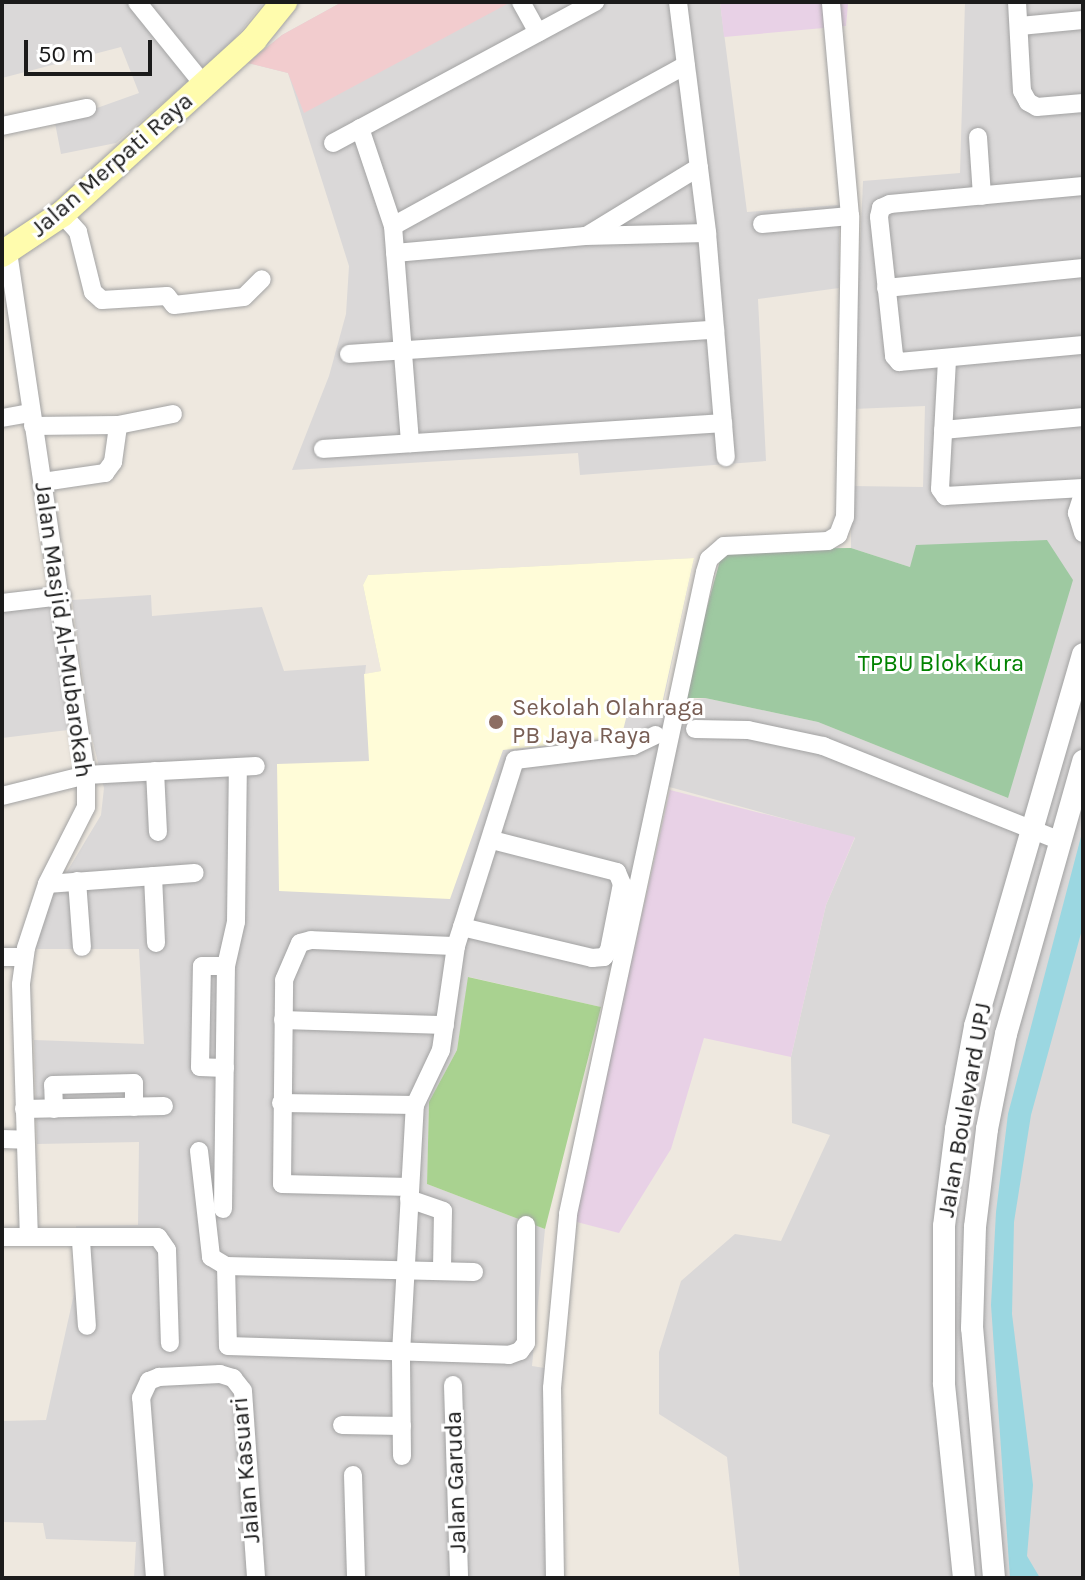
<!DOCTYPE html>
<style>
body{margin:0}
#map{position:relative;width:1085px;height:1580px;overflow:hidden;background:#eee8df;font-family:Karla,sans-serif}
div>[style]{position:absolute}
.residential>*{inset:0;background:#dad8d8}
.commercial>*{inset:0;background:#f2ccce}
.industrial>*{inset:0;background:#e8d1e6}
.education>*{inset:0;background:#fffcd8}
.forest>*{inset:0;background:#a9d290}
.cemetery>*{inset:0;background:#9ec9a1}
.water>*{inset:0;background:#9bd7e1}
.roads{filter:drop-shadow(0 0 2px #a2a2a2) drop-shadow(0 0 2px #a2a2a2)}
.minor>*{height:18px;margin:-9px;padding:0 9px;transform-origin:9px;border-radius:9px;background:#fff}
.tertiary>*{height:22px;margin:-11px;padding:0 11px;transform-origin:11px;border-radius:11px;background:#fff}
.secondary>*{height:26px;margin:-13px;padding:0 13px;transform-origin:13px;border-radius:13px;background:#fffcad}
.dots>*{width:22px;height:22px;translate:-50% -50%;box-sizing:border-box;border:4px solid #fff;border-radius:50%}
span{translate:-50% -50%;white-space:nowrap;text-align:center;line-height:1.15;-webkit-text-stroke:6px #fff;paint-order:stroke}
.street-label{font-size:24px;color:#1b1b1b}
.park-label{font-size:24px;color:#018200}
.education-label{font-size:24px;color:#785e54}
.left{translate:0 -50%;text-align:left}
.frame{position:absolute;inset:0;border:4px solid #1b1b1b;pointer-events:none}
.scale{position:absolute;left:24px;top:40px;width:128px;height:36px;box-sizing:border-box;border:4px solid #1b1b1b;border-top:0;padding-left:10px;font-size:24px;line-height:28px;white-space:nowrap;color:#1b1b1b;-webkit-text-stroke:6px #fff;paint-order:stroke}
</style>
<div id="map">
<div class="residential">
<div style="clip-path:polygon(2px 2px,264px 2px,229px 46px,116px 143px,61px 154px,55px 123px,139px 93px,121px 47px,2px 78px)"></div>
<div style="clip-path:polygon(342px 2px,720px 2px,747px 212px,839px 205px,839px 288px,758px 299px,766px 461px,580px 475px,578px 453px,292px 470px,329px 376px,346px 314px,349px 266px,288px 73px,248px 63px,282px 35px)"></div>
<div style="clip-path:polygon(965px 2px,1083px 2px,1083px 1578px,740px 1578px,727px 1457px,659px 1414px,659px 1352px,681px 1281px,735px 1234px,781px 1241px,830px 1135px,792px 1123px,791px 1057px,826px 905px,855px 838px,655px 783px,601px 1007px,469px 977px,457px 1050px,429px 1103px,427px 1184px,545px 1229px,532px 1366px,557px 1370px,559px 1578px,134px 1578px,136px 1542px,46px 1539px,43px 1523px,2px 1522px,2px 1421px,46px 1420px,78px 1276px,76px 1226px,138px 1225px,139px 1142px,37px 1144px,34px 1040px,144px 1044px,139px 949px,33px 949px,53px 895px,101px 815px,104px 788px,90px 729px,72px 600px,151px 595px,152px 616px,262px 607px,284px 671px,366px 665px,365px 674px,381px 671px,363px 585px,368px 575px,694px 558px,663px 704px,705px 698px,818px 722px,1008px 798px,910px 567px,851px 548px,851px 486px,923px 487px,925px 406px,853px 409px,863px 181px,960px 173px)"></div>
<div style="clip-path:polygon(56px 586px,68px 730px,2px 738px,2px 594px)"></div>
</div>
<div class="commercial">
<div style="clip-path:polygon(342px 2px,511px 2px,304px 113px,288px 73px,248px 63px,282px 35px)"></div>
</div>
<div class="industrial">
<div style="clip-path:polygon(720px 2px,865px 2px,848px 4px,846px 26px,724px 37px)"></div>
<div style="clip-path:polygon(670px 790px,855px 837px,826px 905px,791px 1057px,704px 1038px,671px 1149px,619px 1233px,573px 1221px)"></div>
</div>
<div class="education">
<div style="clip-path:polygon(694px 558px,662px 704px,629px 707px,621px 738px,503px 750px,450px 899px,279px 891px,277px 764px,369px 761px,364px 674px,381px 671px,363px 585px,368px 575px)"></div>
</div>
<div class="forest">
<div style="clip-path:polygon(468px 977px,601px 1007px,545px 1229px,427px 1184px,429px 1102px,457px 1050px)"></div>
</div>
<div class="cemetery">
<div style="clip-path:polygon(1047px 540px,1073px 580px,1008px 798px,818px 722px,705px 698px,682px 698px,721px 557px,743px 549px,851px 548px,910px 567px,916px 545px)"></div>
</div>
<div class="water">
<div style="clip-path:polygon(1083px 829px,1083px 926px,1031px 1115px,1014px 1222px,1012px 1314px,1033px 1485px,1027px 1556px,1040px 1578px,1010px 1578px,991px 1305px,996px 1212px,1008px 1114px)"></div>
</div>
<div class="roads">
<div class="minor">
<div style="left:137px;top:2px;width:107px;rotate:51.1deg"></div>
<div style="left:521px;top:2px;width:35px;rotate:61deg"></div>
<div style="left:678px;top:2px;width:233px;rotate:82.8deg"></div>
<div style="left:707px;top:233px;width:225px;rotate:85.2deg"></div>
<div style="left:1017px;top:2px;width:89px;rotate:86.8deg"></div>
<div style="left:1022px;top:91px;width:13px;rotate:61deg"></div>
<div style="left:1028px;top:102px;width:10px;rotate:29deg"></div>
<div style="left:1037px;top:107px;width:46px;rotate:-5deg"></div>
<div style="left:1020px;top:26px;width:63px;rotate:-5.4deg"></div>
<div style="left:2px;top:126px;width:87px;rotate:-12deg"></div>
<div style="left:360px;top:128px;width:103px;rotate:71.4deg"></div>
<div style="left:393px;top:226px;width:218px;rotate:85.5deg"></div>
<div style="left:978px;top:137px;width:59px;rotate:86.1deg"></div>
<div style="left:333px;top:143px;width:298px;rotate:-28.3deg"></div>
<div style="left:1083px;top:186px;width:194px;rotate:174.7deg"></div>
<div style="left:890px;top:204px;width:10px;rotate:156deg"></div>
<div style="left:881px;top:208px;width:9px;rotate:103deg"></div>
<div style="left:879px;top:217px;width:140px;rotate:83.8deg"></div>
<div style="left:894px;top:356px;width:8px;rotate:50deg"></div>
<div style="left:899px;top:362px;width:185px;rotate:-5.3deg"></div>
<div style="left:62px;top:214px;width:24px;rotate:48deg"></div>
<div style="left:78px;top:232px;width:62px;rotate:76deg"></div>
<div style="left:93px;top:292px;width:12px;rotate:42deg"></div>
<div style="left:102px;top:300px;width:65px;rotate:-3.5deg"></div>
<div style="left:167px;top:296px;width:11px;rotate:52deg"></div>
<div style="left:174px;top:305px;width:70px;rotate:-6.5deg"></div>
<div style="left:244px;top:297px;width:25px;rotate:-45deg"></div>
<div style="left:762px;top:224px;width:88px;rotate:-5.2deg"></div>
<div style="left:393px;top:226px;width:334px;rotate:-28.8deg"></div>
<div style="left:588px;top:235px;width:130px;rotate:-31.5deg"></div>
<div style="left:8px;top:252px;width:529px;rotate:81.52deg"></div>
<div style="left:86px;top:775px;width:32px;rotate:90deg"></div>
<div style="left:86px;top:807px;width:86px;rotate:116.9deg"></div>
<div style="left:47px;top:884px;width:67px;rotate:108.2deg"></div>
<div style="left:26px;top:948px;width:37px;rotate:98deg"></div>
<div style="left:21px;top:985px;width:252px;rotate:88.2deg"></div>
<div style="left:395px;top:253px;width:191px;rotate:-5.1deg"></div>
<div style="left:585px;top:236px;width:122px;rotate:-1.4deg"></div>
<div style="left:886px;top:288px;width:198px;rotate:-5.8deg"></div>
<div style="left:349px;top:354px;width:367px;rotate:-3.8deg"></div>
<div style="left:947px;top:360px;width:129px;rotate:93.1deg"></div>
<div style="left:940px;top:489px;width:9px;rotate:54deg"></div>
<div style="left:945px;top:496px;width:138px;rotate:-3.3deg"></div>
<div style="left:2px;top:418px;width:29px;rotate:-10deg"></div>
<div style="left:33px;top:426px;width:85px;rotate:-0.7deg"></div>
<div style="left:943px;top:430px;width:141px;rotate:-5.3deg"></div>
<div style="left:323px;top:449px;width:401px;rotate:-3.7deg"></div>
<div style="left:43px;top:482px;width:63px;rotate:-8.3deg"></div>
<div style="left:105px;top:473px;width:14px;rotate:-54deg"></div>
<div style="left:113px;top:462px;width:37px;rotate:-82deg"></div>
<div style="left:118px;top:425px;width:56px;rotate:-11.3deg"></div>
<div style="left:1083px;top:494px;width:20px;rotate:108deg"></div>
<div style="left:1077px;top:513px;width:21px;rotate:73deg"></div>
<div style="left:2px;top:603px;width:60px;rotate:-6.7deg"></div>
<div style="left:695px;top:729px;width:53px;rotate:1.1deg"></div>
<div style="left:748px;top:730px;width:77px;rotate:12deg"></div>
<div style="left:823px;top:746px;width:256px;rotate:21.8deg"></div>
<div style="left:155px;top:771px;width:61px;rotate:87.2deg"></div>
<div style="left:2px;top:796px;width:87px;rotate:-14deg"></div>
<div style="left:86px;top:775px;width:170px;rotate:-3deg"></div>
<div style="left:153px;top:876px;width:67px;rotate:87.4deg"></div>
<div style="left:77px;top:881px;width:66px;rotate:85.7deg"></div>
<div style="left:47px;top:884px;width:148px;rotate:-4.3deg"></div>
<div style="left:462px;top:927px;width:134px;rotate:13.4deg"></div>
<div style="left:592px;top:958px;width:12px;rotate:-5deg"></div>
<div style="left:604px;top:957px;width:9px;rotate:-54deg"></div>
<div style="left:609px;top:950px;width:67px;rotate:-78.9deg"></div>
<div style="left:622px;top:884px;width:13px;rotate:-113deg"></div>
<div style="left:617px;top:872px;width:129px;rotate:-165.6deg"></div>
<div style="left:2px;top:957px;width:22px"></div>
<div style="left:283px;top:1020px;width:162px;rotate:1.8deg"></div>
<div style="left:225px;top:1068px;width:25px;rotate:-178deg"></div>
<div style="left:200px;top:1067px;width:101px;rotate:-88.9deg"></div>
<div style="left:202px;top:966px;width:24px"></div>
<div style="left:281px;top:1103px;width:134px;rotate:0.9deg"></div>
<div style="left:24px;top:1109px;width:140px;rotate:-1.2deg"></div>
<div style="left:54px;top:1109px;width:24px;rotate:-92deg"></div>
<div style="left:53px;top:1085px;width:81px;rotate:-1.4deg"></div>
<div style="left:134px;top:1083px;width:24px;rotate:90deg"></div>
<div style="left:2px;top:1139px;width:23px;rotate:2deg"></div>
<div style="left:199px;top:1151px;width:107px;rotate:83.5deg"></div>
<div style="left:211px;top:1257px;width:17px;rotate:31deg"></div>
<div style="left:410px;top:1187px;width:128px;rotate:-178.7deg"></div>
<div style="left:282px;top:1184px;width:204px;rotate:-89.4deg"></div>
<div style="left:284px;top:980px;width:40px;rotate:-66.6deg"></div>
<div style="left:300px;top:943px;width:11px;rotate:-15deg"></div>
<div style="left:311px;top:940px;width:145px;rotate:2.4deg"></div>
<div style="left:409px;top:1199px;width:36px;rotate:19deg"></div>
<div style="left:443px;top:1211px;width:60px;rotate:91deg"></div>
<div style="left:223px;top:1209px;width:243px;rotate:-89.3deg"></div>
<div style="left:226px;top:966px;width:45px;rotate:-77.2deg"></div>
<div style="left:236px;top:922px;width:155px;rotate:-89.3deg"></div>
<div style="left:2px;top:1237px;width:156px"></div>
<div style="left:158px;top:1237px;width:16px;rotate:55deg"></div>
<div style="left:167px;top:1250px;width:93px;rotate:88.2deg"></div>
<div style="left:81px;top:1241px;width:85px;rotate:86deg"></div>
<div style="left:474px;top:1272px;width:248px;rotate:-178.6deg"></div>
<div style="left:226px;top:1266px;width:80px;rotate:88.6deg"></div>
<div style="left:228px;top:1346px;width:281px;rotate:1.8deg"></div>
<div style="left:509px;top:1355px;width:12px;rotate:-20deg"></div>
<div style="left:520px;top:1351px;width:10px;rotate:-53deg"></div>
<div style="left:526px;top:1343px;width:118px;rotate:-90deg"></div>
<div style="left:453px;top:1385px;width:193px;rotate:88.2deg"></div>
<div style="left:342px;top:1425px;width:60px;rotate:1deg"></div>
<div style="left:402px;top:1456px;width:103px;rotate:-90.6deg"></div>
<div style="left:401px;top:1353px;width:248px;rotate:-86.8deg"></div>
<div style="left:415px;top:1105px;width:61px;rotate:-64.7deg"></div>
<div style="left:441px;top:1050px;width:105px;rotate:-81.8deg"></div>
<div style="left:456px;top:946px;width:195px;rotate:-72.4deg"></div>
<div style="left:515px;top:760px;width:119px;rotate:-6.8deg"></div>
<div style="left:633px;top:746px;width:25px;rotate:-26deg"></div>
<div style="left:353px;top:1475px;width:103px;rotate:88.3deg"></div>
<div style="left:155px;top:1578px;width:181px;rotate:-94.4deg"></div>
<div style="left:141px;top:1398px;width:19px;rotate:-65deg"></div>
<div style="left:149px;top:1381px;width:11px;rotate:-22deg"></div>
<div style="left:159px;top:1377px;width:61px;rotate:-2.8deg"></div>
<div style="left:220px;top:1374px;width:14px;rotate:17deg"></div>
<div style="left:233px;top:1378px;width:16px;rotate:52deg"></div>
<div style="left:243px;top:1391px;width:187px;rotate:86deg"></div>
<div style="left:555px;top:1578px;width:190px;rotate:-90.9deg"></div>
<div style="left:552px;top:1388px;width:175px;rotate:-84.7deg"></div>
<div style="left:568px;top:1214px;width:656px;rotate:-77.95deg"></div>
<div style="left:705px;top:572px;width:14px;rotate:-73deg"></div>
<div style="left:709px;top:559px;width:20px;rotate:-41deg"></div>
<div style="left:724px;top:546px;width:104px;rotate:-2.8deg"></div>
<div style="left:828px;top:541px;width:12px;rotate:-31deg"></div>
<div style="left:838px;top:535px;width:19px;rotate:-69deg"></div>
<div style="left:845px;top:517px;width:301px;rotate:-89deg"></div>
<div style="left:850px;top:216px;width:215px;rotate:-95.1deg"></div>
</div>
<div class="tertiary">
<div style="left:964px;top:1578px;width:196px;rotate:-95.9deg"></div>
<div style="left:944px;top:1383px;width:157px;rotate:-90deg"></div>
<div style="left:944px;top:1226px;width:98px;rotate:-82.9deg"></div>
<div style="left:956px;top:1129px;width:105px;rotate:-79.5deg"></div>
<div style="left:975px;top:1026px;width:387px;rotate:-73.8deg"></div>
<div style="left:994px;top:1578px;width:251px;rotate:-95deg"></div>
<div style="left:972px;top:1328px;width:101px;rotate:-88.3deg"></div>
<div style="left:975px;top:1227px;width:99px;rotate:-83deg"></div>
<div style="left:987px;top:1129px;width:97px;rotate:-78.7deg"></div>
<div style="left:1006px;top:1034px;width:284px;rotate:-74.2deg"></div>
</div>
<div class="secondary">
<div style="left:2px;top:254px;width:72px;rotate:-33.7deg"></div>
<div style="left:62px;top:214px;width:260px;rotate:-42.3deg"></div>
<div style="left:254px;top:39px;width:48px;rotate:-51deg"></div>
</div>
</div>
<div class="dots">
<div style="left:496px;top:722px;background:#8d6e63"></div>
</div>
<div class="street-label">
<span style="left:112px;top:165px;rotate:-41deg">Jalan Merpati Raya</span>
<span style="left:63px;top:630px;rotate:82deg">Jalan Masjid Al-Mubarokah</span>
<span style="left:965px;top:1110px;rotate:-80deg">Jalan Boulevard UPJ</span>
<span style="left:246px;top:1470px;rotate:-95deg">Jalan Kasuari</span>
<span style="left:456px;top:1482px;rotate:-92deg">Jalan Garuda</span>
</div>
<div class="park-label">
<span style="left:941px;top:664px">TPBU Blok Kura</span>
</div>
<div class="education-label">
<span class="left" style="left:512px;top:722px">Sekolah Olahraga<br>PB Jaya Raya</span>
</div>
<div class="frame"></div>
<div class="scale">50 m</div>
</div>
